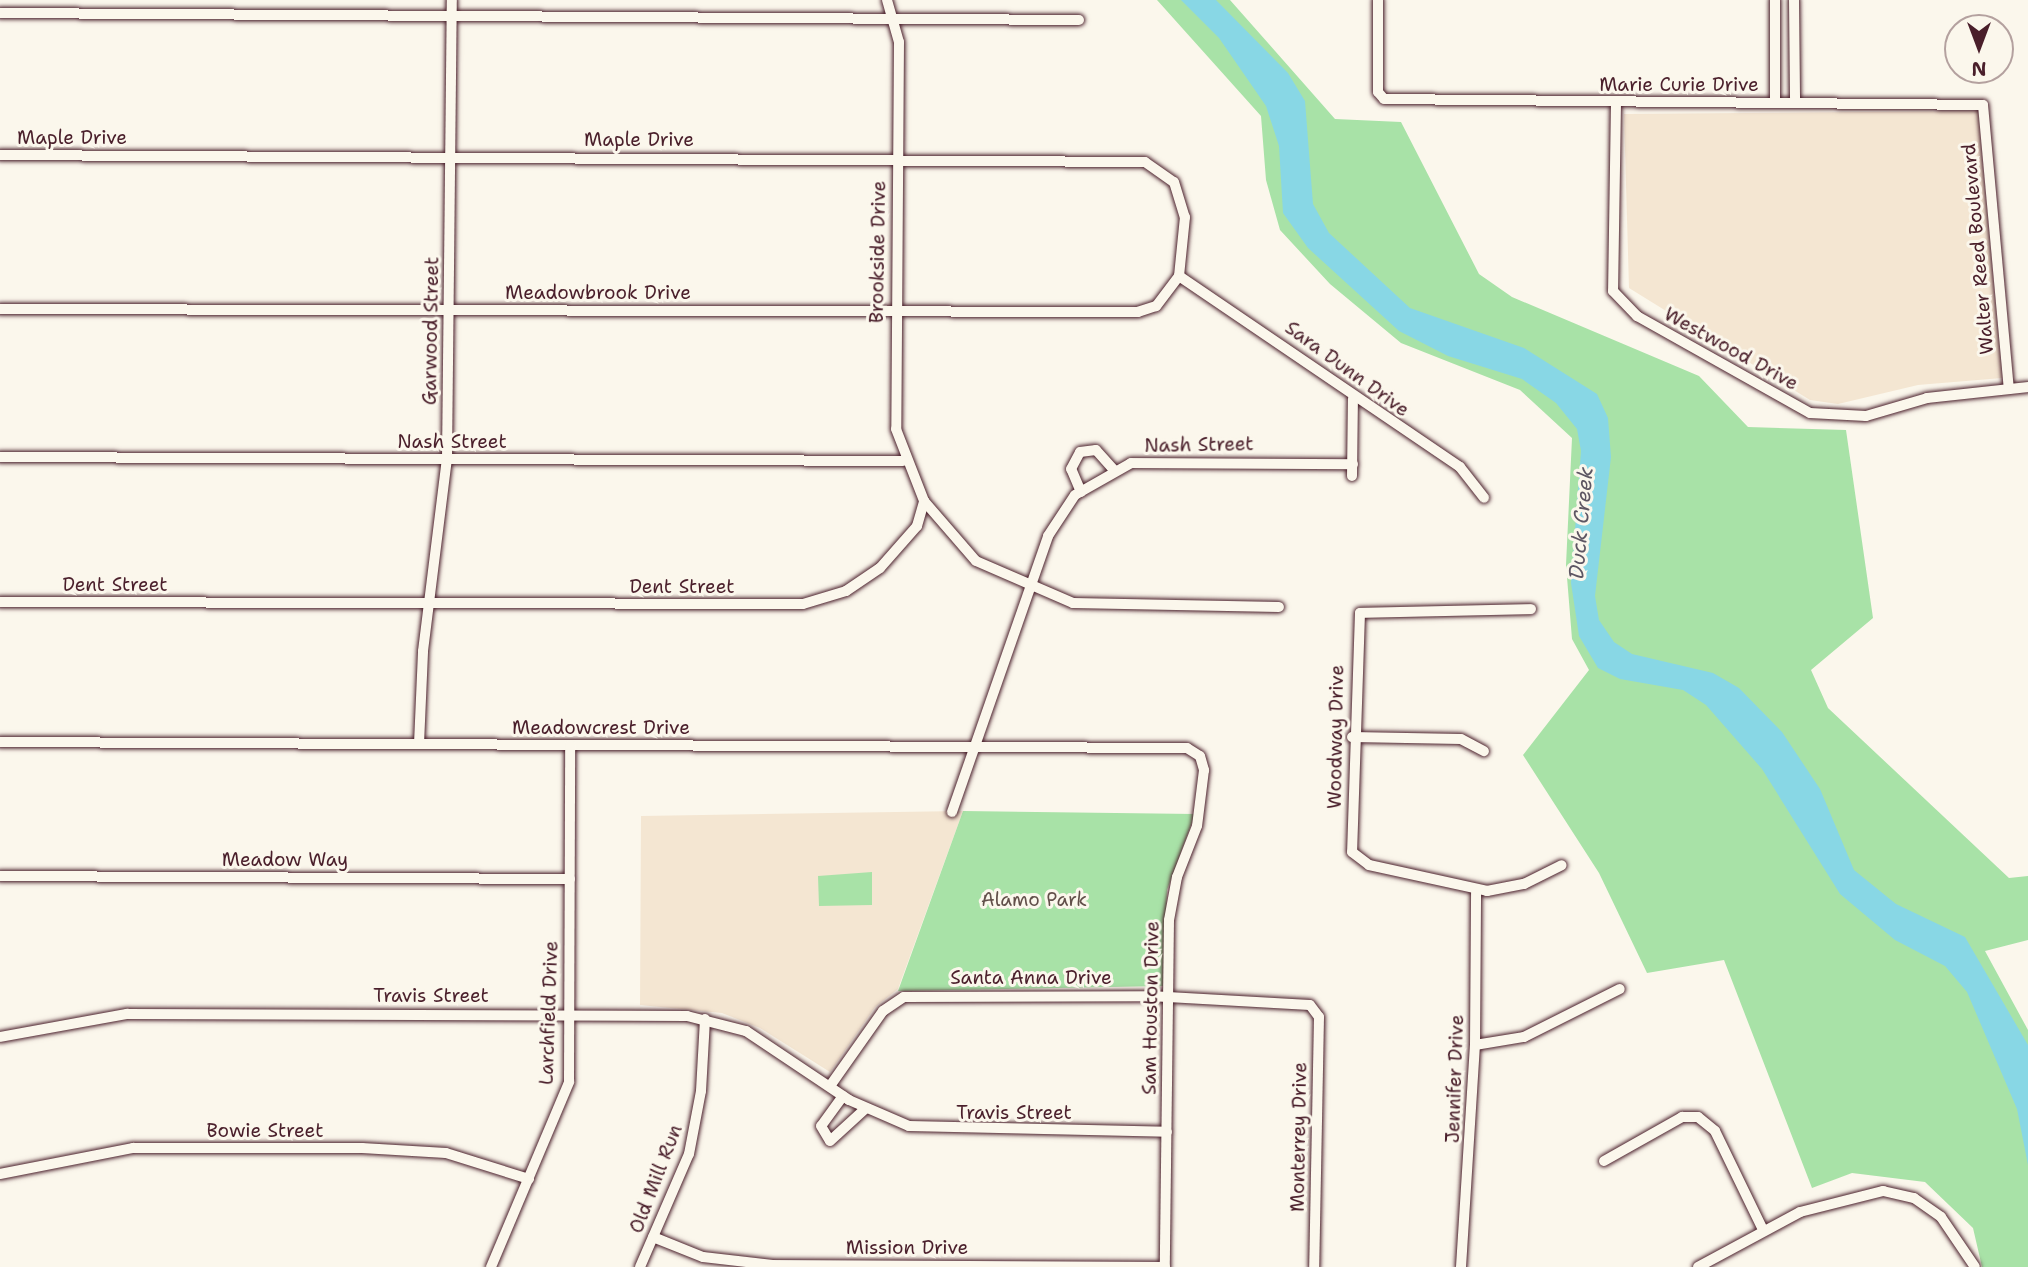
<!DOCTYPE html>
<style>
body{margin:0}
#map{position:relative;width:2028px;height:1267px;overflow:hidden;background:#fbf7ec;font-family:"Shantell Sans",sans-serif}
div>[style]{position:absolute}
.built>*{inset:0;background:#f4e6d2}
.green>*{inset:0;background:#a8e2a7}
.water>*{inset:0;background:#88d7e5}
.roads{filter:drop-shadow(0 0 2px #4a1f2b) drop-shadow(0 0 2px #4a1f2b)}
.minor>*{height:10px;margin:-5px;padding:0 5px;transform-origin:5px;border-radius:5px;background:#fbf7ec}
span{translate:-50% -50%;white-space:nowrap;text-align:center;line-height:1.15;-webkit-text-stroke:6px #fbf7ec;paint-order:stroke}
.street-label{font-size:19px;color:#4a1f2b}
.park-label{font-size:19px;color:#62504a}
.water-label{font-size:21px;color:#5d5663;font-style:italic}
.north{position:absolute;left:1944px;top:14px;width:70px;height:70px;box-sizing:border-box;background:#fbf7ec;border:2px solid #b4a19f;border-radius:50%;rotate:180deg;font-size:19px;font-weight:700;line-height:28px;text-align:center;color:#4a1f2b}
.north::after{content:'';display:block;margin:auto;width:24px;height:32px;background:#4a1f2b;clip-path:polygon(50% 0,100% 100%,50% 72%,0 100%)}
</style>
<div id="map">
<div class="built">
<div style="clip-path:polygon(1978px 111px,2002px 378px,1918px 385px,1838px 404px,1810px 400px,1629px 288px,1624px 114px)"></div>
<div style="clip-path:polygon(963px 811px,898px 989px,875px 1007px,830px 1072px,760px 1028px,722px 1013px,640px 1005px,641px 816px)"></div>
</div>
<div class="green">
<div style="clip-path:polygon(1157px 0,1230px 0,1335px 119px,1401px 122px,1479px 274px,1512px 297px,1699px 376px,1748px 427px,1846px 430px,1873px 618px,1811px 670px,1828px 708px,2009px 878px,2028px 876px,2028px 940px,1985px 951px,2028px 1030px,2028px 1267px,1982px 1267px,1973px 1228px,1925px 1182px,1852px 1173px,1812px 1188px,1724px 960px,1647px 973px,1599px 873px,1523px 755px,1589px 670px,1572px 639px,1566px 565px,1572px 438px,1520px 390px,1401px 343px,1330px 284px,1280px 230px,1266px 180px,1261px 116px)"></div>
<div style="clip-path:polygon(963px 811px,1195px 814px,1167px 890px,1163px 986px,898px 991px)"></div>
<div style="clip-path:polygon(872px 872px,872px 905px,819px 906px,818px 876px)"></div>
</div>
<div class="water">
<div style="clip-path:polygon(1181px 0,1216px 0,1288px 73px,1305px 101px,1313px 204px,1329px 233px,1410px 308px,1524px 348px,1597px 394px,1608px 418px,1611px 457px,1595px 596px,1599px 620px,1614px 642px,1632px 654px,1713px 673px,1739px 688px,1782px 732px,1820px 789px,1854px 870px,1896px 904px,1965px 937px,2028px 1045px,2028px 1165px,2017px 1109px,1967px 992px,1945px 966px,1895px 940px,1840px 894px,1762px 769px,1706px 705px,1683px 690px,1620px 679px,1598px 668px,1579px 636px,1571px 583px,1581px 451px,1577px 429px,1556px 403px,1522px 379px,1448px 356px,1399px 331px,1308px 248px,1283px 213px,1279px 146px,1266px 106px,1219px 38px)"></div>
</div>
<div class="roads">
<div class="minor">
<div style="left:887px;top:0;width:44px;rotate:74.1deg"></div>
<div style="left:899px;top:42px;width:387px;rotate:90.4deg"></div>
<div style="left:896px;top:429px;width:77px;rotate:68.7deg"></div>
<div style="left:924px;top:501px;width:79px;rotate:49.1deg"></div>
<div style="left:976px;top:561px;width:106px;rotate:23.4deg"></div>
<div style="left:1073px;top:603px;width:206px;rotate:1.1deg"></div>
<div style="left:1378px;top:0;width:92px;rotate:90deg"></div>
<div style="left:1378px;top:92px;width:9px;rotate:49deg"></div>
<div style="left:1384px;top:99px;width:599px;rotate:0.57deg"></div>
<div style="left:1983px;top:105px;width:285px;rotate:84.8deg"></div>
<div style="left:1775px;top:0;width:102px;rotate:90deg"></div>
<div style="left:1794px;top:0;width:102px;rotate:89.4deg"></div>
<div style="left:0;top:13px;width:1079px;rotate:0.37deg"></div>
<div style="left:1616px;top:103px;width:188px;rotate:90.9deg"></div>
<div style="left:1613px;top:291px;width:35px;rotate:46deg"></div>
<div style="left:1637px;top:316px;width:198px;rotate:29.3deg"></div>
<div style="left:1810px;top:413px;width:56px;rotate:3.1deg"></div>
<div style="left:1866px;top:416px;width:64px;rotate:-16.4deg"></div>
<div style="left:1927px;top:398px;width:102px;rotate:-6.2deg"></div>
<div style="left:0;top:155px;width:1145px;rotate:0.35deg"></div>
<div style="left:1145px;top:162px;width:35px;rotate:35deg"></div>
<div style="left:1174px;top:182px;width:37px;rotate:73deg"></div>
<div style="left:1185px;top:217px;width:59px;rotate:95.8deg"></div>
<div style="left:1179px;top:276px;width:38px;rotate:127deg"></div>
<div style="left:1156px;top:306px;width:19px;rotate:162deg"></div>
<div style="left:1138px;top:312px;width:1138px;rotate:-179.85deg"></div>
<div style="left:1179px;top:276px;width:340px;rotate:34.2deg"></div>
<div style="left:1460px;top:467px;width:39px;rotate:52deg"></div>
<div style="left:0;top:457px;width:903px;rotate:0.25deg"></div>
<div style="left:1352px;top:476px;width:77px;rotate:-89.3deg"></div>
<div style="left:1081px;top:492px;width:25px;rotate:-113deg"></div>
<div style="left:1071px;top:469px;width:19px;rotate:-62deg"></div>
<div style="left:1080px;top:452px;width:16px;rotate:-7deg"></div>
<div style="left:1096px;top:450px;width:28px;rotate:48deg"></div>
<div style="left:0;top:602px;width:803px;rotate:0.14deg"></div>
<div style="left:803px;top:604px;width:45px;rotate:-16.8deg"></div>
<div style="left:846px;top:591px;width:41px;rotate:-34.1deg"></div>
<div style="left:880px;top:568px;width:56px;rotate:-48.6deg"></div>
<div style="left:917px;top:526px;width:26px;rotate:-74deg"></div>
<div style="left:1531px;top:609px;width:171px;rotate:178.7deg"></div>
<div style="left:1360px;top:613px;width:239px;rotate:91.9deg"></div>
<div style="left:1352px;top:852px;width:21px;rotate:37deg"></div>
<div style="left:1369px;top:865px;width:121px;rotate:12.4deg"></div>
<div style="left:1487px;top:891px;width:38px;rotate:-11deg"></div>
<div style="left:1524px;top:884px;width:42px;rotate:-26.6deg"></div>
<div style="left:1352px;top:737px;width:109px;rotate:1.1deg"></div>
<div style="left:1461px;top:739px;width:26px;rotate:28deg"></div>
<div style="left:0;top:742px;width:1187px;rotate:0.29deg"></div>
<div style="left:1187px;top:748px;width:15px;rotate:32deg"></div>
<div style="left:1200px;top:756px;width:15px;rotate:74deg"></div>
<div style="left:1204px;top:770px;width:56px;rotate:97.1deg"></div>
<div style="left:1197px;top:826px;width:55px;rotate:111.4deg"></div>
<div style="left:1177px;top:877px;width:44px;rotate:100.5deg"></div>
<div style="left:1169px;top:920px;width:347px;rotate:90.7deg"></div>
<div style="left:419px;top:744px;width:93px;rotate:-87.5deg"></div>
<div style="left:423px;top:651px;width:193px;rotate:-82.9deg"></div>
<div style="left:447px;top:459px;width:459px;rotate:-89.4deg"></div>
<div style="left:952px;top:812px;width:292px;rotate:-70.8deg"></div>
<div style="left:1048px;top:536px;width:49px;rotate:-56.6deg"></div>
<div style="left:1075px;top:495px;width:64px;rotate:-29.7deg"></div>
<div style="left:1131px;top:463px;width:222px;rotate:0.3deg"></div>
<div style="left:0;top:876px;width:570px;rotate:0.3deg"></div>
<div style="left:0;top:1037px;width:129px;rotate:-10.3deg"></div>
<div style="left:127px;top:1014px;width:560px;rotate:0.2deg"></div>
<div style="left:687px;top:1016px;width:61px;rotate:14.3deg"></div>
<div style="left:746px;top:1031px;width:124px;rotate:33.8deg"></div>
<div style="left:849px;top:1100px;width:65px;rotate:23.4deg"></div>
<div style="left:909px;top:1126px;width:258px;rotate:1.3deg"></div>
<div style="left:1475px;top:1045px;width:50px;rotate:-9.3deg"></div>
<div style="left:1524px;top:1037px;width:107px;rotate:-26.6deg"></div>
<div style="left:830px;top:1086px;width:92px;rotate:-54.8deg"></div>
<div style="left:883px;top:1011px;width:25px;rotate:-34deg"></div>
<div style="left:904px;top:997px;width:246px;rotate:-0.2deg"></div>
<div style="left:1150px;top:996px;width:160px;rotate:3.2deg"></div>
<div style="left:1310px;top:1005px;width:15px;rotate:53deg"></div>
<div style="left:1319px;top:1017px;width:250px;rotate:91.1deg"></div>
<div style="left:843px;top:1096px;width:37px;rotate:126deg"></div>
<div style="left:821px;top:1126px;width:17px;rotate:59deg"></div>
<div style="left:830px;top:1141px;width:47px;rotate:-42.4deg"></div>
<div style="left:1604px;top:1161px;width:90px;rotate:-29.4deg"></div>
<div style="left:1682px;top:1117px;width:16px"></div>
<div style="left:1698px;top:1117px;width:22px;rotate:39deg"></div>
<div style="left:1715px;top:1131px;width:108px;rotate:64.1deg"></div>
<div style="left:0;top:1174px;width:136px;rotate:-11.1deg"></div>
<div style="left:133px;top:1148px;width:229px"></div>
<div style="left:362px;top:1148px;width:84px;rotate:3.4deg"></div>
<div style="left:446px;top:1153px;width:87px;rotate:17.4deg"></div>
<div style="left:653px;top:1237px;width:54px;rotate:21.8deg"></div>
<div style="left:703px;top:1257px;width:70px;rotate:6.5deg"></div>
<div style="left:773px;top:1265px;width:392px;rotate:0.3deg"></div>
<div style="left:491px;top:1267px;width:201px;rotate:-67.1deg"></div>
<div style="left:569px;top:1082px;width:337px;rotate:-89.8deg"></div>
<div style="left:640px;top:1267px;width:123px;rotate:-66.6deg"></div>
<div style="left:689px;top:1154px;width:64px;rotate:-79.2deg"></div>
<div style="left:701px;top:1091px;width:72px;rotate:-86.8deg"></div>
<div style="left:1461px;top:1267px;width:222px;rotate:-86.4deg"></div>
<div style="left:1475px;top:1045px;width:154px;rotate:-89.6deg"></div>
<div style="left:1698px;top:1267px;width:116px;rotate:-28.3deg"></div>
<div style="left:1800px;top:1212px;width:86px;rotate:-14.2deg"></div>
<div style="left:1883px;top:1191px;width:32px;rotate:13deg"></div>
<div style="left:1914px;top:1198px;width:33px;rotate:35deg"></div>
<div style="left:1941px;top:1217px;width:60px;rotate:55.8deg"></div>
</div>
</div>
<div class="street-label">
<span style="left:1679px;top:85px">Marie Curie Drive</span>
<span style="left:72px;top:138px">Maple Drive</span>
<span style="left:639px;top:140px">Maple Drive</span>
<span style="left:1978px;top:249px;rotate:-95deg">Walter Reed Boulevard</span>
<span style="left:878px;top:252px;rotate:-89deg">Brookside Drive</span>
<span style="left:598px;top:293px">Meadowbrook Drive</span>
<span style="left:431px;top:331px;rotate:-89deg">Garwood Street</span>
<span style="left:1731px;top:349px;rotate:29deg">Westwood Drive</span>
<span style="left:1347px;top:369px;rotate:36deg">Sara Dunn Drive</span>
<span style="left:452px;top:442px">Nash Street</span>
<span style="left:1199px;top:445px;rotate:-1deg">Nash Street</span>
<span style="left:115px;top:585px">Dent Street</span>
<span style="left:682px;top:587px">Dent Street</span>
<span style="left:601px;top:728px">Meadowcrest Drive</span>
<span style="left:1336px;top:737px;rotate:-89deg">Woodway Drive</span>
<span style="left:285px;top:860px">Meadow Way</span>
<span style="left:1031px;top:978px">Santa Anna Drive</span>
<span style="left:431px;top:996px">Travis Street</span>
<span style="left:1151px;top:1008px;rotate:-89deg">Sam Houston Drive</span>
<span style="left:549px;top:1013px;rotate:-88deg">Larchfield Drive</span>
<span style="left:1455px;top:1079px;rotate:-88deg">Jennifer Drive</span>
<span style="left:1014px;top:1113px">Travis Street</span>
<span style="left:265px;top:1131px">Bowie Street</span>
<span style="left:1299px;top:1137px;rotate:-89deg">Monterrey Drive</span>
<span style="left:656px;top:1179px;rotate:-69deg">Old Mill Run</span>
<span style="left:907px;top:1248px">Mission Drive</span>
</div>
<div class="park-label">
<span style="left:1034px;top:900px">Alamo Park</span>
</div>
<div class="water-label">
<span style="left:1581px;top:523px;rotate:-85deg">Duck Creek</span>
</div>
<div class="north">N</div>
</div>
